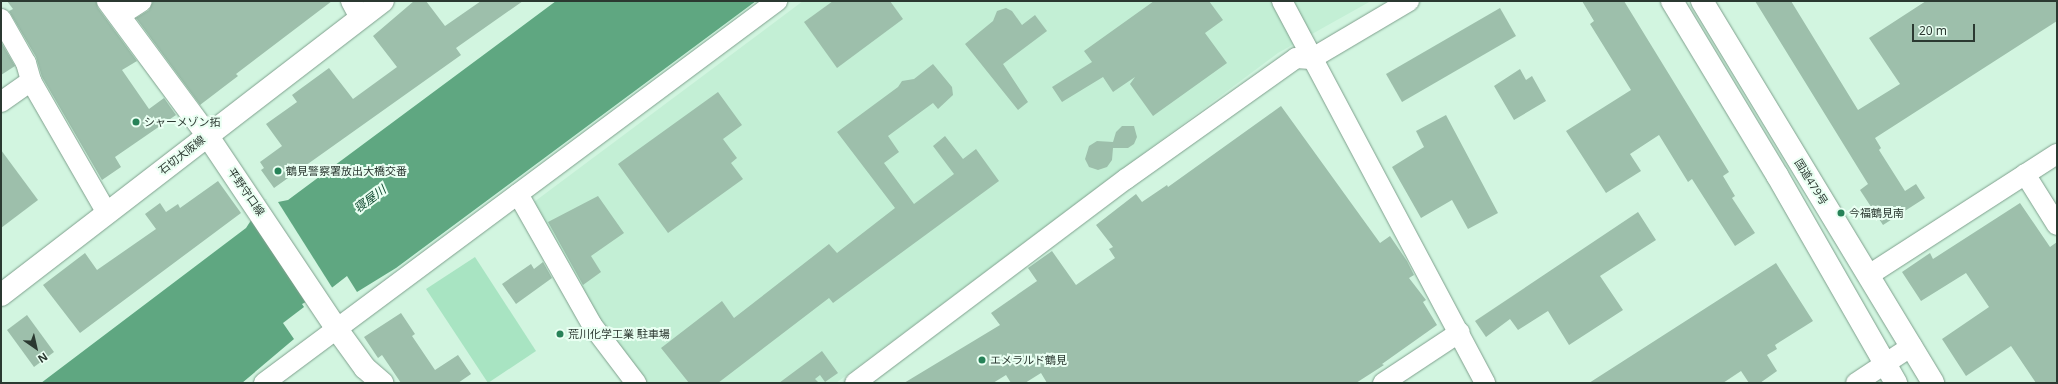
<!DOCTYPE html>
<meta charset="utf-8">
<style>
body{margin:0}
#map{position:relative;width:2058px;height:384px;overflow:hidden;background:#d2f5e0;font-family:"Noto Sans","Noto Sans JP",sans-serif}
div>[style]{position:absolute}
.built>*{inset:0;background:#c3efd5}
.green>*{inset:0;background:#a8e4c2}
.water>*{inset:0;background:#5fa781}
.pier>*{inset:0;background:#d2f5e0}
.building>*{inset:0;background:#9dbfab}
.roads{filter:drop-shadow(0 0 1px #7fa08d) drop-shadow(0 0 1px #7fa08d)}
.minor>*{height:20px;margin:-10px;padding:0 10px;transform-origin:10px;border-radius:10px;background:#fff}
.major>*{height:22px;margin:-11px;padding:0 11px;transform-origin:11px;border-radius:11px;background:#fff}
.highway>*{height:22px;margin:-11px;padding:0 11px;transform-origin:11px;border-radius:11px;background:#fff}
.dots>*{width:11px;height:11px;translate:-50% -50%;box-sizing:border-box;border:2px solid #e9fff2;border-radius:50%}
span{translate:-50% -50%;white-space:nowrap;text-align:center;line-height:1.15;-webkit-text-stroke:4px #e9fff2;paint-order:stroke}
.poi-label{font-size:11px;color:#2b3931}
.left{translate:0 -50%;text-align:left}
.street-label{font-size:11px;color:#2b3931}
.water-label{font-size:12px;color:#0f492f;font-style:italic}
.frame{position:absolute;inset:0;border:2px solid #2b3931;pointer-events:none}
.north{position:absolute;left:16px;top:328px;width:40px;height:40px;-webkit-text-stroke:3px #e9fff2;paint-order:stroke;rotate:146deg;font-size:11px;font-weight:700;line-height:16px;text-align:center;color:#2b3931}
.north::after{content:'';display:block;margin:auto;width:14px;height:18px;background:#2b3931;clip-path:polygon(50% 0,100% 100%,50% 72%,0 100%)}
.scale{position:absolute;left:1912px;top:24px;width:63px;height:18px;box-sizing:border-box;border:2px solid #2b3931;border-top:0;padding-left:5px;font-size:12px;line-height:14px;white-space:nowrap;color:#2b3931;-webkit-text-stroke:3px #e9fff2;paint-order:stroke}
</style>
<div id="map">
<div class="built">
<div style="clip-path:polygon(803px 1px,1371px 1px,1278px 53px,836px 383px,645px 383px,597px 320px,534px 202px)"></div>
</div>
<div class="green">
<div style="clip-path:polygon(475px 257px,536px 351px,488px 383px,426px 289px)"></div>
</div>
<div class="water">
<div style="clip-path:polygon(556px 1px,756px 1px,396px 268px,357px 292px,347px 276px,329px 290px,302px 304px,304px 307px,283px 323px,294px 339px,242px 383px,41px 383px,246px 228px,265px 199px,273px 203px,288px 200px)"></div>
</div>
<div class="pier">
<div style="clip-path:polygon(265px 199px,278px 202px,333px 289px,330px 292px,306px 303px,246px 211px)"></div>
</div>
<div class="building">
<div style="clip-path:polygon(7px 1px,96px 1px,98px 8px,137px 61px,122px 70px,149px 109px,164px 98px,176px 115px,115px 157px,121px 167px,102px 180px,42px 77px,36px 57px,9px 11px,13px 9px)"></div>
<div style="clip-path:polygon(153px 1px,332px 1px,236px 74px,238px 76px,200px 105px,136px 18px,149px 10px)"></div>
<div style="clip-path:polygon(414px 1px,426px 1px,445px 26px,481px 1px,523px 1px,456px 48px,461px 55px,274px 188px,261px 170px,264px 168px,260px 162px,282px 146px,266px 124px,297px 102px,292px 95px,329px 68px,353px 99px,397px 67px,373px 36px)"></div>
<div style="clip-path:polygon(833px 1px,890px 1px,903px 19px,837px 68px,804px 22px)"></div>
<div style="clip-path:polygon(1154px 1px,1209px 1px,1223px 20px,1205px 33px,1227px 63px,1153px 116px,1130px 84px,1135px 77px,1113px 92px,1103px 77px,1062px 102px,1052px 87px,1092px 62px,1084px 51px)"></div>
<div style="clip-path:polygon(1582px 1px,1624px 1px,1729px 172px,1723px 176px,1735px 196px,1732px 198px,1755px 233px,1735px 246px,1692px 179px,1688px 182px,1659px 135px,1630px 154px,1641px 171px,1606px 193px,1566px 131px,1631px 90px,1590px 24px,1594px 21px)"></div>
<div style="clip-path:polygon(1755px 1px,1791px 1px,1858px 110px,1900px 84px,1869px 38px,1926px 1px,2057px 1px,2057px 21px,1875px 138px,1881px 148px,1879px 150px,1905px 191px,1916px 184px,1925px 198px,1883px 225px,1860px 190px,1868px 184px)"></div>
<div style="clip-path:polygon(1006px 8px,1012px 11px,1022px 25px,1035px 15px,1047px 31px,1003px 64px,1028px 102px,1018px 110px,965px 44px,993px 21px,997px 11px)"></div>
<div style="clip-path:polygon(1500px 8px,1516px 36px,1402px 102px,1386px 74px)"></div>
<div style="clip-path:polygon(1px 42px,15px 66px,1px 75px)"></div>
<div style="clip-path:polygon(933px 64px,952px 87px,953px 95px,938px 109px,933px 103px,888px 136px,899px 152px,884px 163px,914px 204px,954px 174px,933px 146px,945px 136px,963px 159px,976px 149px,999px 181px,833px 303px,829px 298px,718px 383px,689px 383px,661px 348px,722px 301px,734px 318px,829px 244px,837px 253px,895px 208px,837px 132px,898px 87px,902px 81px,914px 79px)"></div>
<div style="clip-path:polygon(1520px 69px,1526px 80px,1532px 76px,1546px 101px,1514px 120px,1494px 86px)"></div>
<div style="clip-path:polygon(718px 92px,742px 125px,723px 139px,737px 158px,731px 163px,743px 179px,668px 233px,618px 164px)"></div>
<div style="clip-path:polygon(1281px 106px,1380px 243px,1390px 236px,1407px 261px,1414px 275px,1409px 278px,1426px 300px,1423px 302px,1437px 325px,1382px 364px,1384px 365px,1356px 383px,1047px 383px,1041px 373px,1025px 383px,1011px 383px,1006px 375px,993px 383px,904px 383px,1000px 325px,991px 313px,1037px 281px,1028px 268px,1052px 251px,1076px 285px,1115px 258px,1109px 249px,1113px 247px,1096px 225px,1136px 194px,1142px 202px,1167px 185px,1168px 187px)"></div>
<div style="clip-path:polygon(1446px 115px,1498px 213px,1468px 229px,1452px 200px,1421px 218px,1392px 167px,1424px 147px,1416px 131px)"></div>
<div style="clip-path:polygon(1122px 126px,1134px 126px,1137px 137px,1134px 144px,1128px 148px,1113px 148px,1112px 160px,1107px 167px,1098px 170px,1089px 167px,1085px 159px,1089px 146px,1097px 141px,1113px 142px,1116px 132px)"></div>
<div style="clip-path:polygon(1px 150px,38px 200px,1px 228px)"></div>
<div style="clip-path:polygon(218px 181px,241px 213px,80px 333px,43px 285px,85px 253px,97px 270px,156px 229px,145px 214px,160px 203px,166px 212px,178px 204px,180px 208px)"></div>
<div style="clip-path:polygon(598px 196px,624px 233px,591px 256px,601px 272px,583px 285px,548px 222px)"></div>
<div style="clip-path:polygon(2020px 203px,2050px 247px,2057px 242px,2057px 383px,2036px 383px,2011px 346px,1966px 376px,1942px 339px,1989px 307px,1966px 273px,1921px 301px,1902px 272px,1930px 253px,1933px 259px)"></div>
<div style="clip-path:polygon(1638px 212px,1656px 240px,1600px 276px,1623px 310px,1569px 345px,1548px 311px,1518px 330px,1510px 319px,1486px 337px,1475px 321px)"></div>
<div style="clip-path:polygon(543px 262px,552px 278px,516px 304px,502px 284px,531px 264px,534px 269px)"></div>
<div style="clip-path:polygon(1776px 263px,1813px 321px,1775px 345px,1777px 349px,1767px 355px,1777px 371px,1760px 383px,1749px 383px,1741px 371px,1723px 383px,1589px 383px)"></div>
<div style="clip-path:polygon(401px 313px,415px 334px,412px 336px,435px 370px,458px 355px,471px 374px,458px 383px,401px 383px,382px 355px,378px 358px,364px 337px)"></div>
<div style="clip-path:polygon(27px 315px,54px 352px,34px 367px,7px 330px)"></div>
<div style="clip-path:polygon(822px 351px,838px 373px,825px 382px,820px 375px,815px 379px,819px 383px,779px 383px)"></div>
</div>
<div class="roads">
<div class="minor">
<div style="left:351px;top:1px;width:19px;rotate:62deg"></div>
<div style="left:1282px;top:1px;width:433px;rotate:62deg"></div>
<div style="left:119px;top:16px;width:27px;rotate:-33deg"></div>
<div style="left:1px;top:19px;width:51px;rotate:60.4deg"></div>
<div style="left:26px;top:63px;width:19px;rotate:74deg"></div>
<div style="left:31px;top:81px;width:152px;rotate:60.1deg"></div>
<div style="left:1px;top:102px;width:37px;rotate:-35deg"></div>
<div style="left:2025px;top:174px;width:60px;rotate:57.9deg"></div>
<div style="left:518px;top:194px;width:150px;rotate:60.5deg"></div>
<div style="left:592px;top:325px;width:73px;rotate:52.8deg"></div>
<div style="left:1869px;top:275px;width:224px;rotate:-32.8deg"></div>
<div style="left:264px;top:383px;width:640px;rotate:-36.67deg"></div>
<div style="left:855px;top:383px;width:339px;rotate:-37deg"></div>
<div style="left:1126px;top:179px;width:209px;rotate:-35.4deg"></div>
<div style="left:1296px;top:58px;width:15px;rotate:4deg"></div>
<div style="left:1311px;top:59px;width:114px;rotate:-30.6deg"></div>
<div style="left:1383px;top:383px;width:92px;rotate:-33.5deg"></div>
<div style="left:1856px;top:383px;width:67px;rotate:-33.5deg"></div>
</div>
<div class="major">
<div style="left:108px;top:1px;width:167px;rotate:53.5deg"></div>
<div style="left:207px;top:135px;width:232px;rotate:56.2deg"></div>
<div style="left:336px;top:328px;width:49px;rotate:54.1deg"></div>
<div style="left:365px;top:368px;width:23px;rotate:41deg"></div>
<div style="left:1px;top:295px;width:482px;rotate:-37.6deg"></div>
</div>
<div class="highway">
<div style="left:1672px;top:1px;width:203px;rotate:58.9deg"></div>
<div style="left:1777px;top:175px;width:240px;rotate:60.2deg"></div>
<div style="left:1702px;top:1px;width:446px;rotate:58.8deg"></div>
</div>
</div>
<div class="dots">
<div style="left:136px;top:122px;background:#278258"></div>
<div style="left:278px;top:171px;background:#278258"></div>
<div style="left:1841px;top:213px;background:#278258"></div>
<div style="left:560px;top:334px;background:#278258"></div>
<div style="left:982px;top:360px;background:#278258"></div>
</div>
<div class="poi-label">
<span class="left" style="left:144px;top:122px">シャーメゾン拓</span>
<span class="left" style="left:286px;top:171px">鶴見警察署放出大橋交番</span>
<span class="left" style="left:1849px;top:213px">今福鶴見南</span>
<span class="left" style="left:568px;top:334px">荒川化学工業 駐車場</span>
<span class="left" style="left:990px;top:360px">エメラルド鶴見</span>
</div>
<div class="street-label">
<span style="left:182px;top:155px;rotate:-38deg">石切大阪線</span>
<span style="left:1811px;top:182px;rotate:58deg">国道479号</span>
<span style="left:246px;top:192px;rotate:55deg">平野守口線</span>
</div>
<div class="water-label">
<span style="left:370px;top:199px;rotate:-37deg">寝屋川</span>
</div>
<div class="frame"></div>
<div class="north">N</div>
<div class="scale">20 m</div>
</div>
